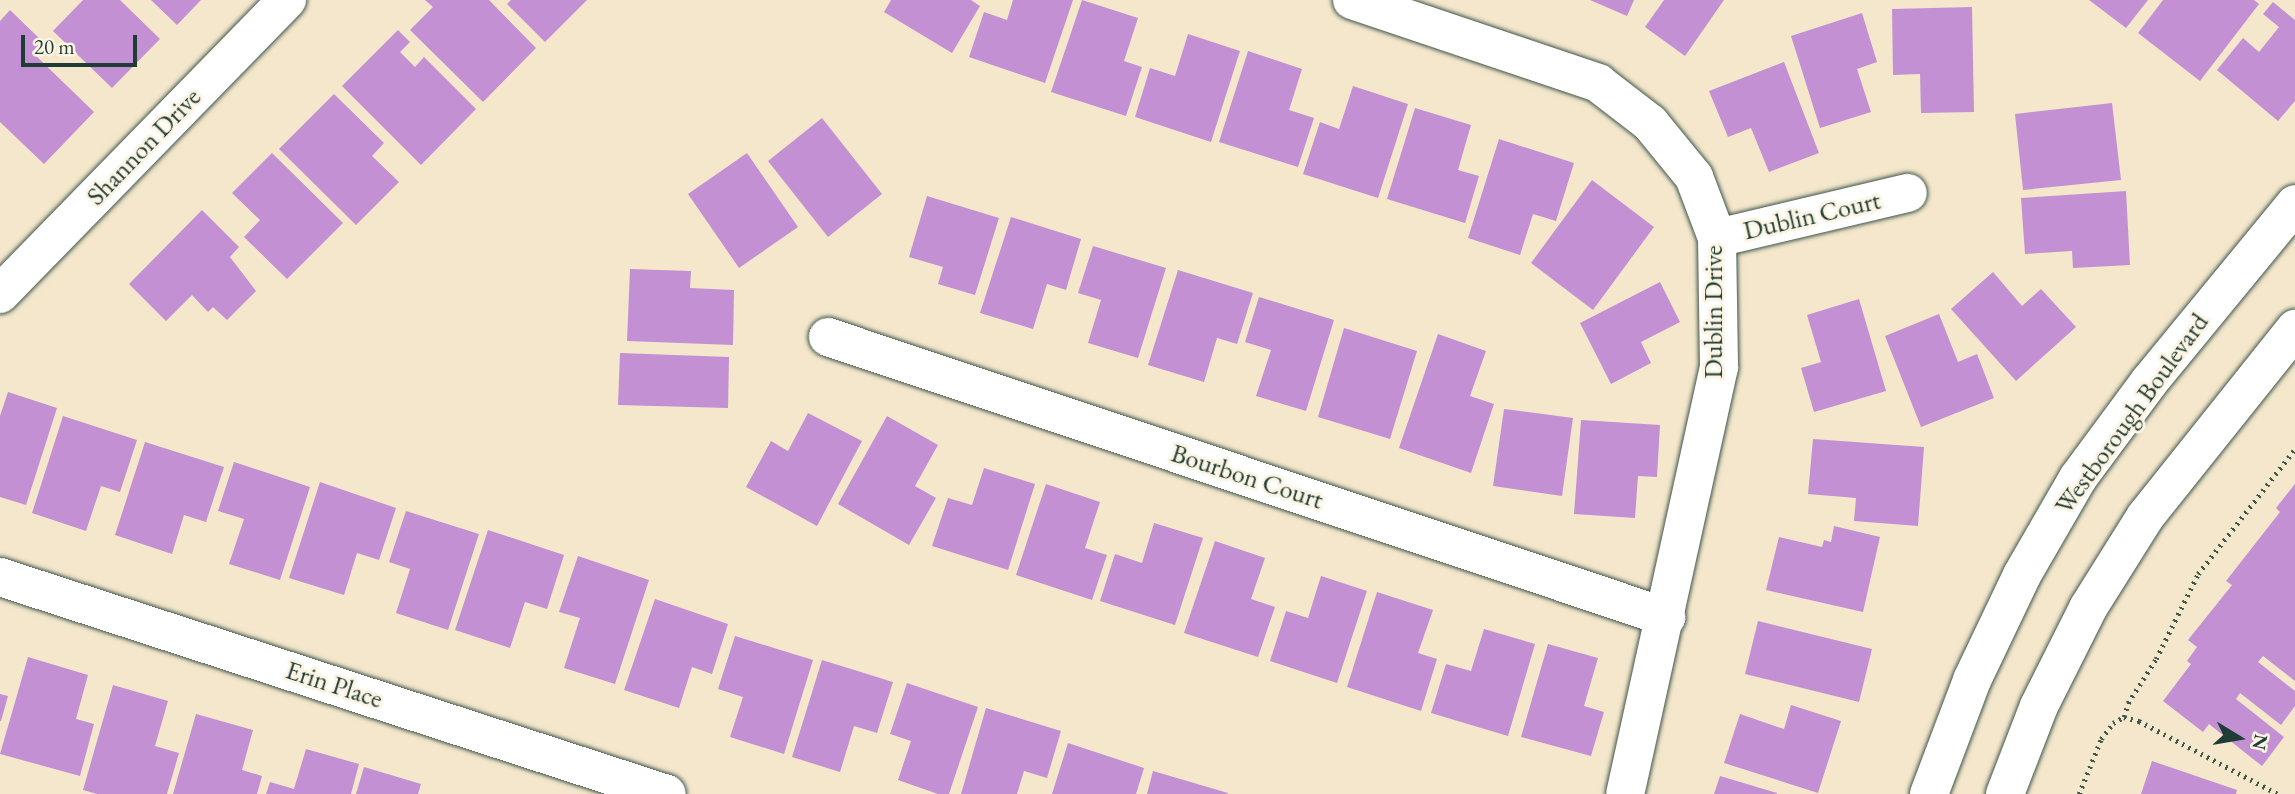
<!DOCTYPE html>
<style>
body{margin:0}
#map{position:relative;width:2295px;height:794px;overflow:hidden;background:#f4e7cc;font-family:"EB Garamond",serif}
div>[style]{position:absolute}
.building>*{inset:0;background:#c391d3}
.path>*{height:4.5px;margin-top:-2.25px;transform-origin:0;background:repeating-linear-gradient(90deg,#3f564b 0 2px,transparent 0 7px)}
.roads{filter:drop-shadow(0 0 2px #3f564b) drop-shadow(0 0 2px #3f564b)}
.minor>*{height:38px;margin:-19px;padding:0 19px;transform-origin:19px;border-radius:19px;background:#fff}
.major>*{height:38px;margin:-19px;padding:0 19px;transform-origin:19px;border-radius:19px;background:#fff}
span{translate:-50% -50%;white-space:nowrap;text-align:center;line-height:1.15;-webkit-text-stroke:6px #fcf5e5;paint-order:stroke}
.street-label{font-size:26px;color:#1f3d34}
.north{position:absolute;left:2204px;top:703px;width:70px;height:70px;-webkit-text-stroke:5px #fcf5e5;paint-order:stroke;rotate:101deg;font-size:19px;font-weight:700;line-height:28px;text-align:center;color:#1f3d34}
.north::after{content:'';display:block;margin:auto;width:24px;height:32px;background:#1f3d34;clip-path:polygon(50% 0,100% 100%,50% 72%,0 100%)}
.scale{position:absolute;left:21px;top:35px;width:116px;height:32px;box-sizing:border-box;border:4px solid #1f3d34;border-top:0;padding-left:9px;font-size:21px;line-height:24px;white-space:nowrap;color:#1f3d34;-webkit-text-stroke:5px #fcf5e5;paint-order:stroke}
</style>
<div id="map">
<div class="building">
<div style="clip-path:polygon(83px 0,120px 0,160px 39px,112px 88px,53px 31px)"></div>
<div style="clip-path:polygon(151px 0,201px 0,177px 25px)"></div>
<div style="clip-path:polygon(425px 0,489px 0,536px 48px,483px 102px,410px 30px,433px 7px)"></div>
<div style="clip-path:polygon(511px 0,587px 0,545px 42px,507px 4px)"></div>
<div style="clip-path:polygon(891px 0,971px 0,980px 6px,952px 53px,884px 12px)"></div>
<div style="clip-path:polygon(1013px 0,1073px 0,1045px 83px,969px 57px,984px 12px,1007px 20px)"></div>
<div style="clip-path:polygon(1082px 0,1138px 18px,1124px 61px,1142px 67px,1126px 116px,1051px 92px)"></div>
<div style="clip-path:polygon(1590px 0,1634px 0,1627px 16px)"></div>
<div style="clip-path:polygon(1664px 0,1724px 0,1685px 56px,1645px 27px)"></div>
<div style="clip-path:polygon(2089px 0,2148px 0,2126px 28px)"></div>
<div style="clip-path:polygon(2163px 0,2254px 0,2259px 4px,2200px 81px,2138px 33px)"></div>
<div style="clip-path:polygon(2273px 2px,2295px 20px,2295px 101px,2278px 121px,2217px 70px,2243px 38px,2259px 52px,2279px 27px,2263px 14px)"></div>
<div style="clip-path:polygon(1972px 7px,1974px 112px,1921px 113px,1920px 74px,1893px 75px,1892px 9px)"></div>
<div style="clip-path:polygon(10px 10px,42px 41px,32px 52px,94px 112px,44px 164px,0 122px,0 21px)"></div>
<div style="clip-path:polygon(1862px 13px,1877px 62px,1857px 69px,1871px 112px,1820px 128px,1791px 36px)"></div>
<div style="clip-path:polygon(398px 30px,410px 42px,400px 52px,415px 67px,424px 57px,476px 109px,421px 165px,342px 86px)"></div>
<div style="clip-path:polygon(1188px 34px,1240px 51px,1211px 142px,1135px 117px,1150px 68px,1175px 76px)"></div>
<div style="clip-path:polygon(1248px 51px,1302px 69px,1289px 110px,1314px 118px,1298px 167px,1219px 142px)"></div>
<div style="clip-path:polygon(1784px 62px,1819px 153px,1769px 172px,1751px 128px,1728px 137px,1709px 91px)"></div>
<div style="clip-path:polygon(1353px 86px,1408px 104px,1378px 198px,1303px 174px,1320px 122px,1339px 129px)"></div>
<div style="clip-path:polygon(334px 94px,384px 143px,372px 156px,399px 182px,356px 225px,279px 149px)"></div>
<div style="clip-path:polygon(2112px 103px,2121px 180px,2023px 190px,2015px 114px)"></div>
<div style="clip-path:polygon(1415px 108px,1471px 125px,1458px 170px,1479px 176px,1465px 223px,1387px 199px)"></div>
<div style="clip-path:polygon(822px 118px,882px 194px,828px 237px,768px 161px)"></div>
<div style="clip-path:polygon(1499px 139px,1574px 163px,1556px 221px,1533px 214px,1520px 255px,1468px 238px)"></div>
<div style="clip-path:polygon(272px 153px,343px 223px,287px 279px,244px 237px,260px 220px,232px 193px)"></div>
<div style="clip-path:polygon(747px 153px,798px 227px,739px 268px,688px 194px)"></div>
<div style="clip-path:polygon(1592px 180px,1654px 227px,1593px 310px,1531px 263px)"></div>
<div style="clip-path:polygon(2126px 191px,2130px 265px,2073px 268px,2072px 251px,2025px 254px,2021px 198px)"></div>
<div style="clip-path:polygon(927px 196px,999px 218px,975px 295px,938px 284px,943px 267px,909px 257px)"></div>
<div style="clip-path:polygon(202px 210px,239px 247px,230px 257px,256px 291px,227px 320px,213px 307px,208px 312px,192px 295px,166px 321px,129px 284px)"></div>
<div style="clip-path:polygon(1011px 217px,1081px 239px,1066px 290px,1047px 284px,1033px 329px,980px 313px)"></div>
<div style="clip-path:polygon(1093px 246px,1166px 268px,1138px 358px,1088px 343px,1101px 300px,1078px 293px)"></div>
<div style="clip-path:polygon(630px 269px,691px 271px,690px 288px,734px 290px,733px 345px,627px 341px)"></div>
<div style="clip-path:polygon(1178px 270px,1253px 293px,1237px 344px,1217px 338px,1204px 382px,1148px 365px)"></div>
<div style="clip-path:polygon(1993px 272px,2022px 306px,2041px 289px,2076px 327px,2016px 381px,1951px 309px)"></div>
<div style="clip-path:polygon(1660px 282px,1680px 322px,1641px 342px,1651px 363px,1611px 384px,1580px 323px)"></div>
<div style="clip-path:polygon(1259px 297px,1334px 320px,1306px 411px,1256px 396px,1271px 350px,1245px 342px)"></div>
<div style="clip-path:polygon(1859px 299px,1886px 391px,1814px 412px,1801px 368px,1821px 362px,1807px 315px)"></div>
<div style="clip-path:polygon(1939px 314px,1958px 362px,1977px 354px,1994px 398px,1921px 427px,1885px 336px)"></div>
<div style="clip-path:polygon(1344px 328px,1417px 351px,1390px 439px,1318px 417px)"></div>
<div style="clip-path:polygon(1438px 334px,1486px 351px,1470px 396px,1494px 404px,1471px 473px,1399px 448px)"></div>
<div style="clip-path:polygon(620px 353px,729px 357px,728px 408px,618px 405px)"></div>
<div style="clip-path:polygon(8px 392px,57px 408px,26px 505px,0 497px,0 416px)"></div>
<div style="clip-path:polygon(1504px 409px,1573px 418px,1562px 496px,1493px 486px)"></div>
<div style="clip-path:polygon(808px 413px,862px 441px,817px 526px,746px 487px,771px 441px,788px 451px)"></div>
<div style="clip-path:polygon(63px 416px,137px 440px,120px 492px,101px 486px,86px 531px,32px 513px)"></div>
<div style="clip-path:polygon(887px 416px,938px 445px,915px 486px,936px 498px,909px 545px,838px 504px)"></div>
<div style="clip-path:polygon(1581px 420px,1660px 425px,1657px 477px,1638px 476px,1635px 518px,1574px 514px)"></div>
<div style="clip-path:polygon(1813px 439px,1924px 447px,1918px 526px,1854px 521px,1856px 498px,1808px 494px)"></div>
<div style="clip-path:polygon(145px 442px,224px 467px,206px 522px,184px 515px,172px 554px,115px 535px)"></div>
<div style="clip-path:polygon(234px 462px,310px 487px,280px 580px,229px 564px,244px 519px,218px 511px)"></div>
<div style="clip-path:polygon(984px 468px,1035px 484px,1008px 570px,932px 546px,948px 498px,972px 505px)"></div>
<div style="clip-path:polygon(320px 482px,396px 508px,379px 560px,357px 553px,344px 595px,289px 578px)"></div>
<div style="clip-path:polygon(1046px 484px,1100px 502px,1085px 548px,1107px 555px,1092px 600px,1016px 575px)"></div>
<div style="clip-path:polygon(2295px 484px,2295px 681px,2263px 656px,2258px 662px,2295px 691px,2295px 706px,2281px 725px,2240px 693px,2236px 699px,2284px 737px,2262px 766px,2209px 724px,2203px 732px,2163px 701px,2191px 664px,2187px 661px,2197px 647px,2188px 640px,2232px 585px,2226px 581px,2280px 512px,2276px 508px)"></div>
<div style="clip-path:polygon(406px 511px,479px 534px,448px 630px,396px 613px,410px 569px,389px 562px)"></div>
<div style="clip-path:polygon(1154px 523px,1203px 538px,1175px 625px,1100px 601px,1115px 554px,1142px 563px)"></div>
<div style="clip-path:polygon(1834px 526px,1880px 537px,1863px 612px,1766px 590px,1779px 537px,1822px 547px,1824px 540px,1831px 542px)"></div>
<div style="clip-path:polygon(488px 530px,564px 555px,547px 609px,525px 602px,510px 648px,455px 630px)"></div>
<div style="clip-path:polygon(1215px 541px,1265px 558px,1251px 599px,1275px 607px,1258px 657px,1184px 633px)"></div>
<div style="clip-path:polygon(578px 556px,649px 580px,615px 684px,564px 668px,580px 618px,559px 612px)"></div>
<div style="clip-path:polygon(1321px 576px,1367px 591px,1337px 683px,1270px 661px,1286px 611px,1308px 618px)"></div>
<div style="clip-path:polygon(1377px 592px,1433px 610px,1418px 653px,1437px 659px,1421px 711px,1347px 687px)"></div>
<div style="clip-path:polygon(655px 599px,728px 624px,712px 674px,692px 667px,679px 708px,624px 690px)"></div>
<div style="clip-path:polygon(1758px 621px,1872px 649px,1859px 702px,1745px 674px)"></div>
<div style="clip-path:polygon(1484px 629px,1535px 644px,1508px 736px,1431px 713px,1446px 664px,1471px 671px)"></div>
<div style="clip-path:polygon(735px 636px,813px 660px,784px 754px,730px 737px,743px 697px,718px 689px)"></div>
<div style="clip-path:polygon(1548px 644px,1598px 658px,1584px 706px,1604px 712px,1591px 756px,1521px 737px)"></div>
<div style="clip-path:polygon(28px 657px,88px 675px,76px 719px,94px 724px,80px 776px,0 754px)"></div>
<div style="clip-path:polygon(822px 660px,893px 682px,877px 733px,854px 726px,840px 772px,792px 757px)"></div>
<div style="clip-path:polygon(907px 683px,978px 707px,949px 794px,938px 794px,898px 780px,911px 741px,890px 734px)"></div>
<div style="clip-path:polygon(113px 685px,168px 701px,155px 746px,179px 753px,167px 794px,97px 794px,83px 790px)"></div>
<div style="clip-path:polygon(0 694px,8px 696px,1px 721px,0 721px)"></div>
<div style="clip-path:polygon(1791px 705px,1841px 721px,1818px 793px,1724px 763px,1740px 714px,1784px 729px)"></div>
<div style="clip-path:polygon(986px 708px,1061px 731px,1047px 778px,1024px 771px,1017px 794px,961px 794px)"></div>
<div style="clip-path:polygon(196px 714px,253px 730px,242px 770px,262px 776px,257px 794px,173px 794px)"></div>
<div style="clip-path:polygon(1068px 743px,1144px 768px,1136px 794px,1052px 794px)"></div>
<div style="clip-path:polygon(306px 749px,359px 764px,351px 794px,266px 794px,270px 782px,294px 789px)"></div>
<div style="clip-path:polygon(2152px 761px,2237px 790px,2236px 794px,2141px 794px)"></div>
<div style="clip-path:polygon(364px 767px,421px 784px,418px 794px,356px 794px)"></div>
<div style="clip-path:polygon(1153px 771px,1228px 793px,1228px 794px,1147px 794px)"></div>
<div style="clip-path:polygon(1720px 776px,1777px 793px,1777px 794px,1714px 794px)"></div>
</div>
<div class="path">
<div style="left:2124px;top:717px;width:15px;rotate:-74deg"></div>
<div style="left:2128px;top:703px;width:52px;rotate:-57.5deg"></div>
<div style="left:2156px;top:659px;width:95px;rotate:-63.7deg"></div>
<div style="left:2198px;top:574px;width:158px;rotate:-52.2deg"></div>
<div style="left:2079px;top:794px;width:59px;rotate:-68.2deg"></div>
<div style="left:2101px;top:739px;width:20px;rotate:-53deg"></div>
<div style="left:2113px;top:723px;width:13px;rotate:-29deg"></div>
<div style="left:2124px;top:717px;width:16px;rotate:15deg"></div>
<div style="left:2139px;top:721px;width:157px;rotate:27.7deg"></div>
</div>
<div class="roads">
<div class="minor">
<div style="left:1352px;top:0;width:260px;rotate:18.6deg"></div>
<div style="left:1598px;top:83px;width:66px;rotate:37.6deg"></div>
<div style="left:1650px;top:123px;width:70px;rotate:50.8deg"></div>
<div style="left:1694px;top:177px;width:65px;rotate:69.3deg"></div>
<div style="left:1717px;top:238px;width:129px;rotate:89.1deg"></div>
<div style="left:1719px;top:367px;width:437px;rotate:102.4deg"></div>
<div style="left:1717px;top:238px;width:196px;rotate:-13.3deg"></div>
<div style="left:0;top:294px;width:411px;rotate:-45.7deg"></div>
<div style="left:828px;top:337px;width:884px;rotate:18.48deg"></div>
<div style="left:0;top:577px;width:701px;rotate:18.02deg"></div>
</div>
<div class="major">
<div style="left:1929px;top:794px;width:122px;rotate:-69.3deg"></div>
<div style="left:1972px;top:680px;width:116px;rotate:-64.5deg"></div>
<div style="left:2022px;top:575px;width:112px;rotate:-60deg"></div>
<div style="left:2078px;top:478px;width:119px;rotate:-53.5deg"></div>
<div style="left:2149px;top:382px;width:230px;rotate:-50.6deg"></div>
<div style="left:2005px;top:794px;width:94px;rotate:-68.9deg"></div>
<div style="left:2039px;top:706px;width:110px;rotate:-63.4deg"></div>
<div style="left:2088px;top:608px;width:107px;rotate:-57.9deg"></div>
<div style="left:2145px;top:517px;width:241px;rotate:-51.4deg"></div>
</div>
</div>
<div class="street-label">
<span style="left:144px;top:147px;rotate:-46deg">Shannon Drive</span>
<span style="left:1812px;top:216px;rotate:-13deg">Dublin Court</span>
<span style="left:1714px;top:312px;rotate:-90deg">Dublin Drive</span>
<span style="left:2132px;top:414px;rotate:-54deg">Westborough Boulevard</span>
<span style="left:1247px;top:477px;rotate:18deg">Bourbon Court</span>
<span style="left:334px;top:685px;rotate:18deg">Erin Place</span>
</div>
<div class="north">N</div>
<div class="scale">20 m</div>
</div>
